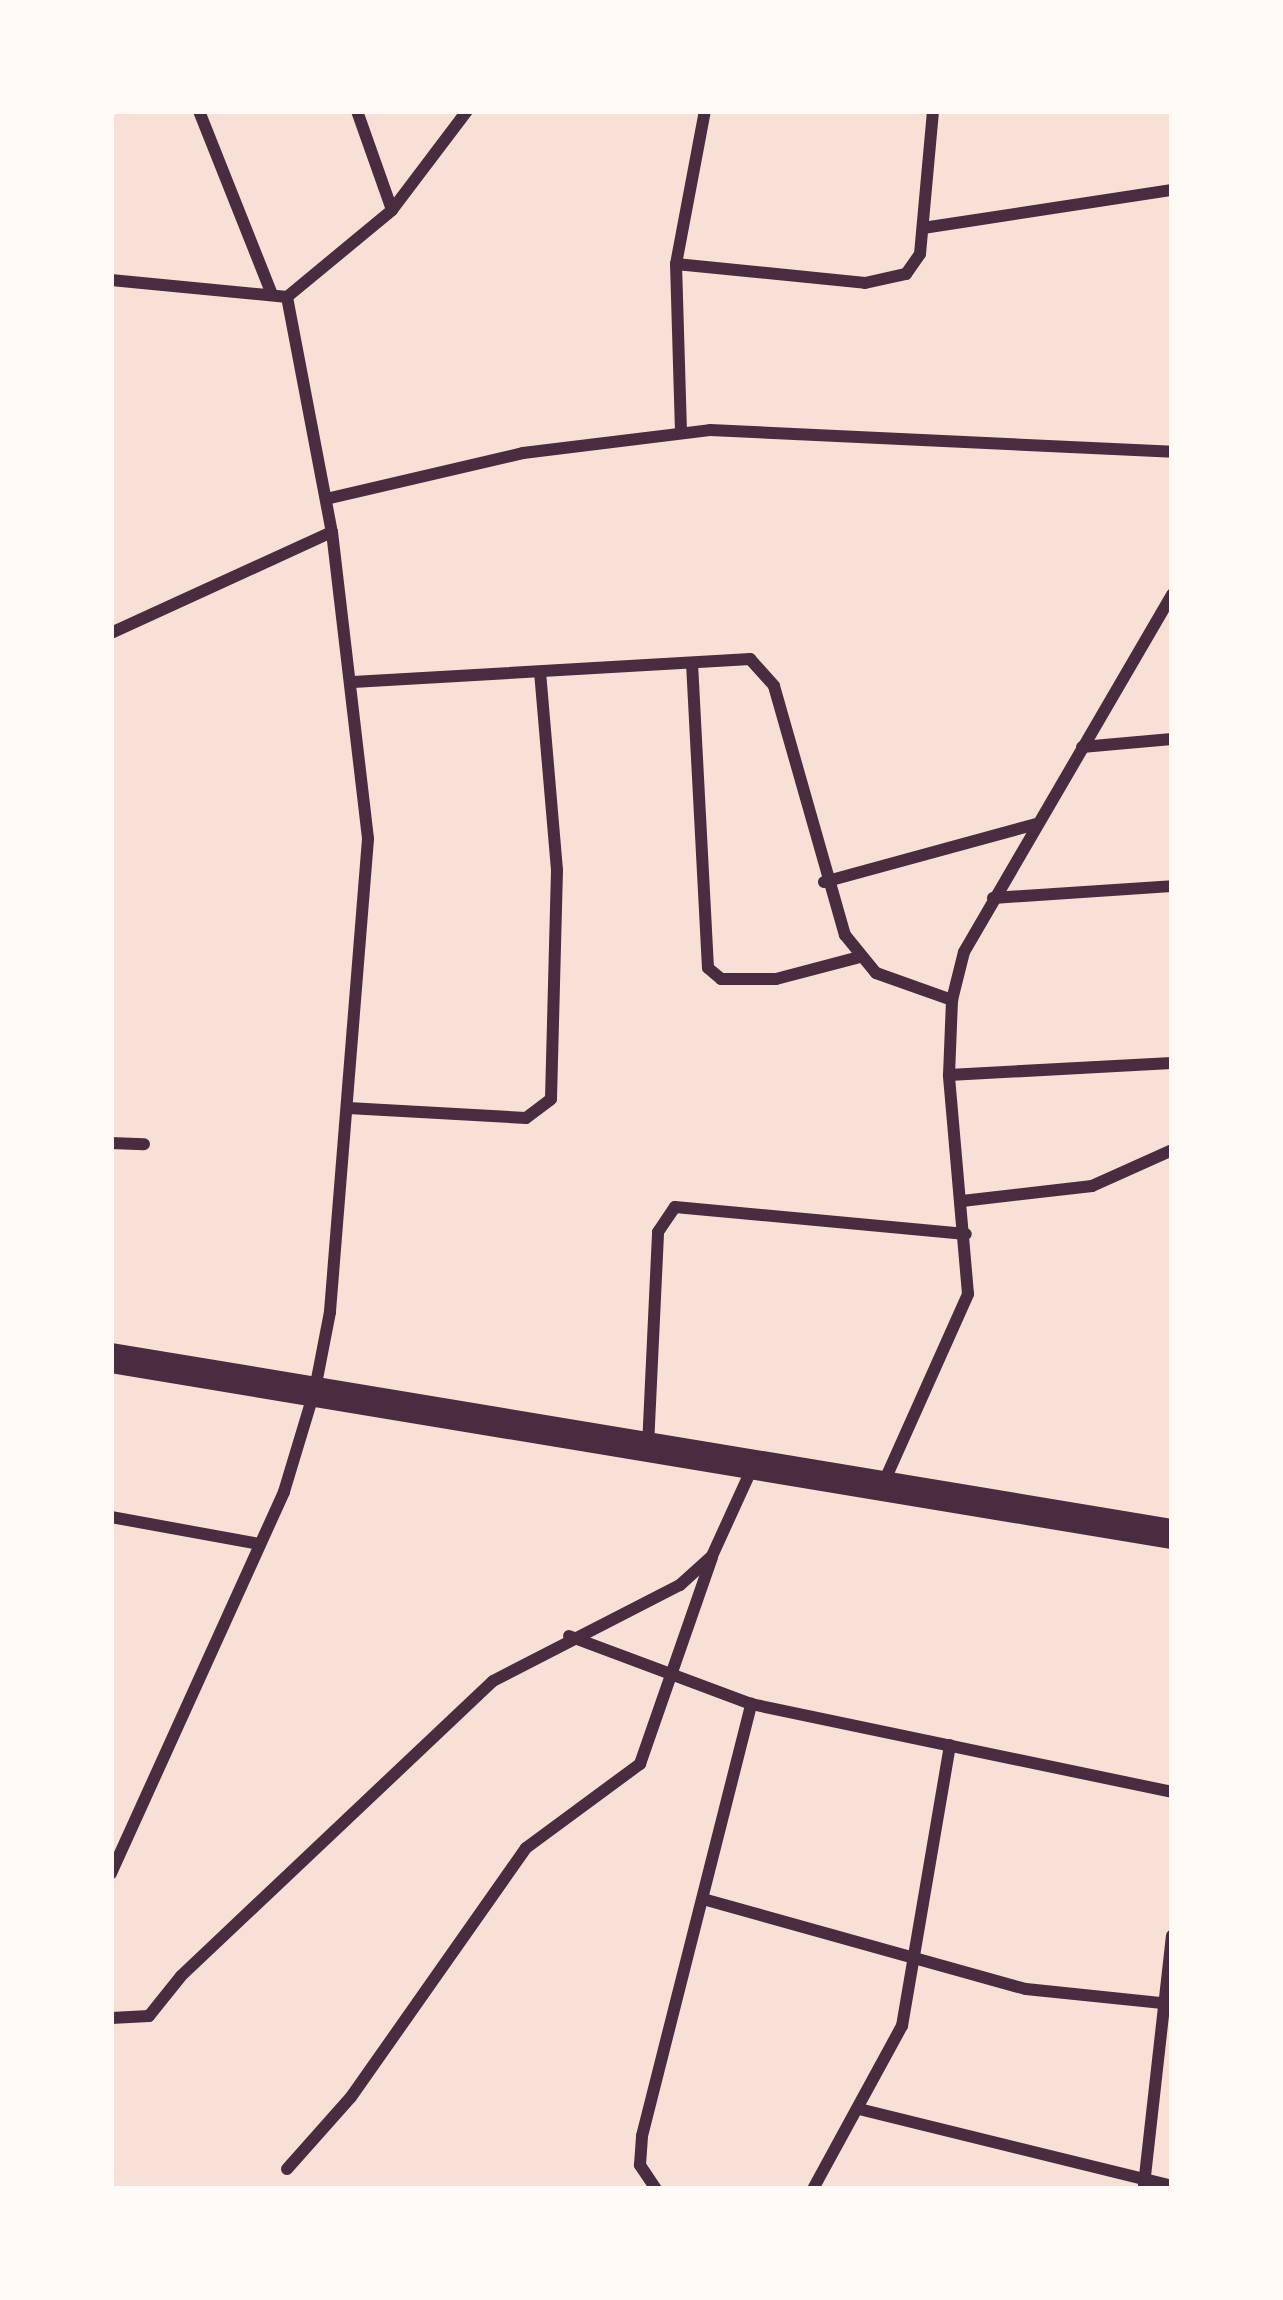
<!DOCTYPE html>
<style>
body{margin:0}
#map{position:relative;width:1283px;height:2300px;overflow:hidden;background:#f7e1d7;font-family:"DejaVu Sans",sans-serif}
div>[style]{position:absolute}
.minor>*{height:12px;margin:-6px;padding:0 6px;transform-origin:6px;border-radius:6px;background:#4a2c40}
.primary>*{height:30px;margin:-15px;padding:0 15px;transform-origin:15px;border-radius:15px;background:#4a2c40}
span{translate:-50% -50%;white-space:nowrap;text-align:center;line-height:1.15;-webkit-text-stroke:9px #fffaf5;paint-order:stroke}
.frame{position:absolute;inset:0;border:114px solid #fffaf5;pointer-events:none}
</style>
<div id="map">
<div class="minor">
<div style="left:199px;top:111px;width:195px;rotate:68.3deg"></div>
<div style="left:357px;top:111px;width:105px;rotate:70.5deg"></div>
<div style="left:923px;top:228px;width:252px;rotate:-8.7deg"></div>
<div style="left:676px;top:264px;width:190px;rotate:5.7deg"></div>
<div style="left:865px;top:283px;width:42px;rotate:-12.4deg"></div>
<div style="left:906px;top:274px;width:24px;rotate:-55deg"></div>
<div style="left:920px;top:254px;width:144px;rotate:-84.8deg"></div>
<div style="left:111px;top:280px;width:177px;rotate:5.5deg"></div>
<div style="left:287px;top:297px;width:239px;rotate:79.2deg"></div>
<div style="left:332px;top:532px;width:309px;rotate:83.3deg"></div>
<div style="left:368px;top:839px;width:475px;rotate:94.6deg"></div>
<div style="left:330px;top:1312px;width:78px;rotate:101deg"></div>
<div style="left:315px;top:1389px;width:108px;rotate:106.8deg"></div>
<div style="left:284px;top:1492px;width:419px;rotate:114.4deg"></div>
<div style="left:287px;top:297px;width:136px;rotate:-39.6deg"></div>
<div style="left:392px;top:210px;width:124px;rotate:-52.9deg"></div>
<div style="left:681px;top:432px;width:168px;rotate:-91.7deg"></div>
<div style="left:676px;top:264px;width:156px;rotate:-79.3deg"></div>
<div style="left:326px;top:499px;width:202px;rotate:-13.1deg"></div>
<div style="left:523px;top:453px;width:188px;rotate:-7deg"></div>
<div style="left:710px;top:430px;width:463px;rotate:2.7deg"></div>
<div style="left:111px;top:633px;width:243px;rotate:-24.6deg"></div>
<div style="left:692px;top:663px;width:305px;rotate:87deg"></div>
<div style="left:708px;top:968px;width:17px;rotate:40deg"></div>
<div style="left:721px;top:979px;width:55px"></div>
<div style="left:776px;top:979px;width:87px;rotate:-14.7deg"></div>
<div style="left:353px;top:682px;width:398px;rotate:-3.3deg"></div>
<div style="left:750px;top:659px;width:36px;rotate:48deg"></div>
<div style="left:774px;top:686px;width:259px;rotate:74.1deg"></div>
<div style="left:845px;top:935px;width:49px;rotate:50.8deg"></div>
<div style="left:876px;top:973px;width:81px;rotate:19.6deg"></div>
<div style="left:1082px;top:747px;width:90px;rotate:-5.1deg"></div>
<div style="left:824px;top:882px;width:220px;rotate:-15.3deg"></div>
<div style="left:993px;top:898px;width:179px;rotate:-3.8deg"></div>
<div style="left:949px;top:1075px;width:223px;rotate:-3.1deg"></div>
<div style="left:348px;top:1108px;width:178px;rotate:3.2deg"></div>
<div style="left:526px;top:1118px;width:31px;rotate:-37deg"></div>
<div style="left:551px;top:1099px;width:229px;rotate:-88.5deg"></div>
<div style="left:557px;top:870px;width:199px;rotate:-94.9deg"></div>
<div style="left:111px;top:1143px;width:33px;rotate:2deg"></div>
<div style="left:962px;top:1201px;width:131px;rotate:-6.6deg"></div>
<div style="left:1092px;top:1186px;width:88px;rotate:-24.2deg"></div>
<div style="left:648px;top:1446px;width:214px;rotate:-87.3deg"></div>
<div style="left:658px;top:1232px;width:30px;rotate:-56deg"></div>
<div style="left:675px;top:1207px;width:292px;rotate:5.3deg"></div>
<div style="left:884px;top:1482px;width:206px;rotate:-65.9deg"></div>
<div style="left:968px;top:1294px;width:220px;rotate:-95deg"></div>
<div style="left:949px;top:1075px;width:75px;rotate:-87.7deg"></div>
<div style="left:952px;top:1000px;width:49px;rotate:-76deg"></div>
<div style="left:964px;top:952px;width:414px;rotate:-59.8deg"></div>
<div style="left:111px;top:1517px;width:151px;rotate:10.3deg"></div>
<div style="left:569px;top:1636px;width:194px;rotate:20.5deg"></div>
<div style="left:751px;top:1704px;width:430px;rotate:11.8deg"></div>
<div style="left:703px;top:1899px;width:335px;rotate:15.6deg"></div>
<div style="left:1026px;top:1989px;width:147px;rotate:5.9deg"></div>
<div style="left:111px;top:2018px;width:38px;rotate:-3deg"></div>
<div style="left:149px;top:2016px;width:51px;rotate:-51.3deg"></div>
<div style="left:181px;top:1976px;width:429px;rotate:-43.4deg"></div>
<div style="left:493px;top:1681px;width:210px;rotate:-27.2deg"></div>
<div style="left:680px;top:1585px;width:43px;rotate:-42.2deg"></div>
<div style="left:712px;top:1556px;width:99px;rotate:-65.5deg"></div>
<div style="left:859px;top:2109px;width:322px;rotate:13.8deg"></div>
<div style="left:287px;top:2169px;width:96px;rotate:-48.4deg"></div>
<div style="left:351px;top:2097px;width:304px;rotate:-54.9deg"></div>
<div style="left:526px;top:1848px;width:142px;rotate:-36.4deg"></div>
<div style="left:640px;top:1764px;width:219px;rotate:-70.8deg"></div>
<div style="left:1144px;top:2185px;width:251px;rotate:-83.6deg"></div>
<div style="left:656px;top:2189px;width:29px;rotate:-124deg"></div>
<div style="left:640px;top:2165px;width:29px;rotate:-86deg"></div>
<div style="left:642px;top:2136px;width:446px;rotate:-75.8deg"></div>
<div style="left:813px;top:2189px;width:186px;rotate:-61.4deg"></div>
<div style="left:902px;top:2026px;width:285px;rotate:-80.3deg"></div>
</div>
<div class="primary">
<div style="left:111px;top:1358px;width:1075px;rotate:9.42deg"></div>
</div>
<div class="frame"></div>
</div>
